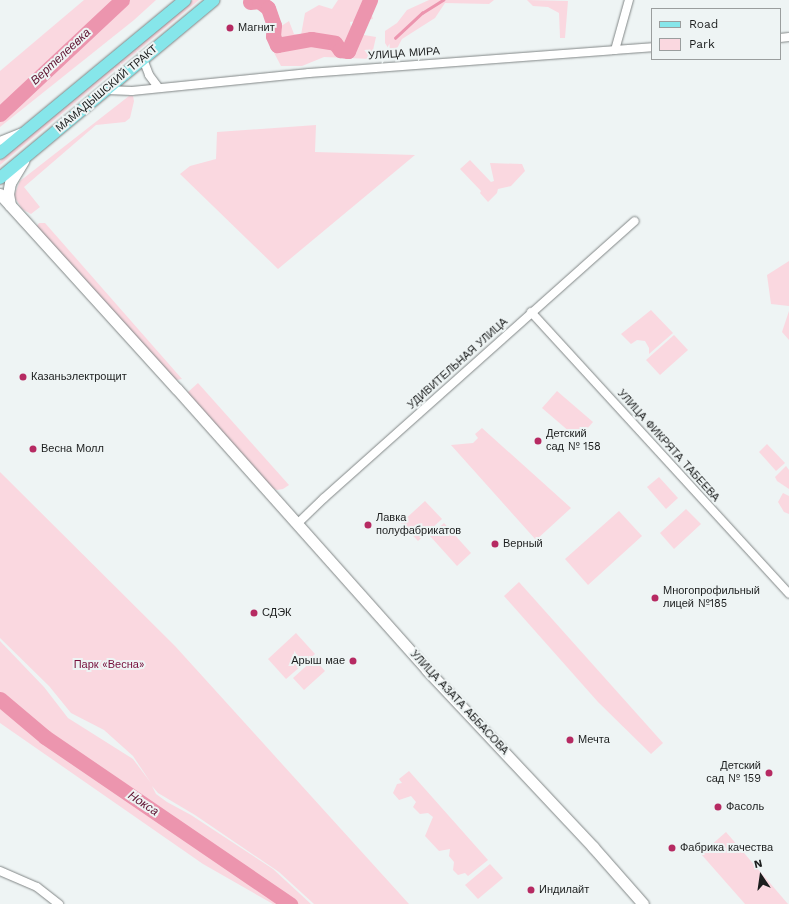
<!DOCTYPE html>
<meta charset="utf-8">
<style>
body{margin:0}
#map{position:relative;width:789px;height:904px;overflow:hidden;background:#eef4f4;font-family:"Work Sans",sans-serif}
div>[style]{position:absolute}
.green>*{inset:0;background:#fad8e0}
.stream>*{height:2.5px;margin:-1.25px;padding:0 1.25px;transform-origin:1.25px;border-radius:1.25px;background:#ec95ae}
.river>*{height:15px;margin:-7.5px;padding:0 7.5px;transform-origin:7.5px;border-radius:7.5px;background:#ec95ae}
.roads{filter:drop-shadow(0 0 1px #818686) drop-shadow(0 0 1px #818686)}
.street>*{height:8px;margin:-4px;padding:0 4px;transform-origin:4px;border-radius:4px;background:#fff}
.secondary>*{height:11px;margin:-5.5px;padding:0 5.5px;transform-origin:5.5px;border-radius:5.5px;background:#fff}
.primary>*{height:12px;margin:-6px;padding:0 6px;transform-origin:6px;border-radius:6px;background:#86e6ea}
.dots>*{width:11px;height:11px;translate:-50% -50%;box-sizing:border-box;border:2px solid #eef4f4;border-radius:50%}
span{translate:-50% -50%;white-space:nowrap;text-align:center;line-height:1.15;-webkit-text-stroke:4px #eef4f4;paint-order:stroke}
.poi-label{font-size:11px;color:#1c1e1e}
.left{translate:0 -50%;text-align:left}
.right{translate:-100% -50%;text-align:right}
.street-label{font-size:11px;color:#1c1e1e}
.park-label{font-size:11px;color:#750f3b}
.water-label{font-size:12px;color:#5f1331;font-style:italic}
.legend{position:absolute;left:651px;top:8px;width:130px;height:52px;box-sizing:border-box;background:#eef4f4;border:1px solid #9a9e9e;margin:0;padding:5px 7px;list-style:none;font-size:12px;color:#1c1e1e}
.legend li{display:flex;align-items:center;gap:8px;height:20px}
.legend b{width:20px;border:1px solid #9a9e9e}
.north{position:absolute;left:741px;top:856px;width:40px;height:40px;-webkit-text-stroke:3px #eef4f4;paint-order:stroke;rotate:347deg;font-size:11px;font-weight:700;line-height:16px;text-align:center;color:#1c1e1e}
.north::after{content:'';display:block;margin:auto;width:14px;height:18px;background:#1c1e1e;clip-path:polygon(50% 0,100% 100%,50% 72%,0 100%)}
</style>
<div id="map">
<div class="green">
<div style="clip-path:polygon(84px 0,156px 0,134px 20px,0 127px,0 71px)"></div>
<div style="clip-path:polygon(193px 0,199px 0,0 165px,0 161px)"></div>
<div style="clip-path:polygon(338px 0,374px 0,369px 6px,373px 19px,350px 22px,352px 33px,376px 37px,371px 59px,324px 57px,302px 66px,281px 66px,269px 43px,275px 30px,289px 21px,294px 34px,301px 35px,305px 13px,319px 5px,332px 9px)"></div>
<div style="clip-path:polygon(429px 0,494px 0,489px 4px,445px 3px,435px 18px,402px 39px,393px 56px,385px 43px,385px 31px,397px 23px,407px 10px)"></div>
<div style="clip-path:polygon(527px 0,568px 1px,565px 38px,560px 38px,559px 13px,548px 7px,533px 6px)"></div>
<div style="clip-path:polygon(129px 96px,133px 96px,134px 101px,130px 118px,125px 122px,96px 125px,24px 187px,40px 207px,31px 214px,22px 209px,14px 196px,20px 181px)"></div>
<div style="clip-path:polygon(316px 125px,315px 152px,415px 155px,278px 269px,180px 174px,190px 166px,216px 159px,217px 132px)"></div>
<div style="clip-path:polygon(470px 160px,491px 182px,494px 181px,490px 163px,522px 164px,525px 171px,511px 186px,498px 189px,497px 193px,488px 202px,480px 193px,481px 191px,460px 169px)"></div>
<div style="clip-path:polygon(39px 223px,45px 223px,182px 379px,176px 380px,38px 230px,37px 226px)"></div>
<div style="clip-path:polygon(789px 261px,789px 306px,771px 304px,767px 275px)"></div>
<div style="clip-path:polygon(651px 310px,673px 333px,649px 354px,649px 348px,645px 341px,637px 340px,631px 344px,621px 334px)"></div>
<div style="clip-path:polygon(789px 311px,789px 340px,782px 332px)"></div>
<div style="clip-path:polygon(674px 335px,688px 350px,660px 375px,646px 360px)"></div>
<div style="clip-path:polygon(198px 383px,289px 485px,283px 489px,277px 490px,269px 486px,189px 398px,188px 392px)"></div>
<div style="clip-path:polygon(557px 391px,593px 422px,578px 439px,542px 408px)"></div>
<div style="clip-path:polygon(482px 428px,571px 508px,536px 540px,451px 445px,473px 443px,478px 438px,475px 434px)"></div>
<div style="clip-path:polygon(767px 444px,785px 463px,776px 471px,759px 452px)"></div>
<div style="clip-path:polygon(786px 466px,789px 470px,789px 489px,777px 481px,775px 477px)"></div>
<div style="clip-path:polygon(0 472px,175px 646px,409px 904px,314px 904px,279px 872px,195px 815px,158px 793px,152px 786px,156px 794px,167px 802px,191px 815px,273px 869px,311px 904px,273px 904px,203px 864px,0 723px,0 641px,44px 687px,68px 718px,133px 759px,151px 783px,133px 756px,104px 730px,71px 713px,49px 686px,0 638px)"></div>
<div style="clip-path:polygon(659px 477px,678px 498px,666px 509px,647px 487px)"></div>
<div style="clip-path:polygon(783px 493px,789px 496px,789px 514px,784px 512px,778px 502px)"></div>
<div style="clip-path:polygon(425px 501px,442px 519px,418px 541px,401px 523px)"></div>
<div style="clip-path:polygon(686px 509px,701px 524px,674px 549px,660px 533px)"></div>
<div style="clip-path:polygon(619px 511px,642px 536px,588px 585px,565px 559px)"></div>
<div style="clip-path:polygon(444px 523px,471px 553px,457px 566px,430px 536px)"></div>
<div style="clip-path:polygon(519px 582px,663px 743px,651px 754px,598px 702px,504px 596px)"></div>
<div style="clip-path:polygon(296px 633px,315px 654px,286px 679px,268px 659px)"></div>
<div style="clip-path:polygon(314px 659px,325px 671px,304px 690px,293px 678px)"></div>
<div style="clip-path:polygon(409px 771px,488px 860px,468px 876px,465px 873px,458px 875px,453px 870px,454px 862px,449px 856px,450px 849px,439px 851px,425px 836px,433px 817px,428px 813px,420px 814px,413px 807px,416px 802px,411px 796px,399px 800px,393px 793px,397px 784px,402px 783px,399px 779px)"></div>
<div style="clip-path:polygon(726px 832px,788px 904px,745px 904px,701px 854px)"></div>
<div style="clip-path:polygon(490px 864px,503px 878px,478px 899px,465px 885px)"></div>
</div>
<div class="stream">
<div style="left:395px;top:38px;width:37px;rotate:-43deg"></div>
<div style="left:422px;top:13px;width:25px;rotate:-32deg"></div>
</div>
<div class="river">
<div style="left:250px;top:2px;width:9px;rotate:-6deg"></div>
<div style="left:259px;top:1px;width:11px;rotate:38deg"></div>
<div style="left:268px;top:8px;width:18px;rotate:71deg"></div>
<div style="left:274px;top:25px;width:11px;rotate:95deg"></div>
<div style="left:273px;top:36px;width:10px;rotate:66deg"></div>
<div style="left:277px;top:45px;width:35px;rotate:-10deg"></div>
<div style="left:311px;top:39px;width:24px;rotate:9deg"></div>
<div style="left:335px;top:43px;width:9px;rotate:54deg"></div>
<div style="left:340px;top:50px;width:8px;rotate:7deg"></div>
<div style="left:348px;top:51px;width:56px;rotate:-66.7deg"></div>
<div style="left:0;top:114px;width:167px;rotate:-43.1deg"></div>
<div style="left:0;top:699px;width:59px;rotate:40.2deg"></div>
<div style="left:45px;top:737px;width:297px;rotate:34.3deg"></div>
</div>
<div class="roads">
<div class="street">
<div style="left:780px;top:38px;width:9px;rotate:-6deg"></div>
<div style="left:615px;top:50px;width:52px;rotate:-74.4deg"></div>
<div style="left:143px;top:59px;width:17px;rotate:69deg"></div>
<div style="left:149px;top:75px;width:15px;rotate:53deg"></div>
<div style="left:106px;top:90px;width:26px;rotate:2deg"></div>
<div style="left:132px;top:91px;width:178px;rotate:-5.8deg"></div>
<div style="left:309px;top:73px;width:344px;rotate:-4.3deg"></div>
<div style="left:0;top:141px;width:22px;rotate:-22deg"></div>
<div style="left:531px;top:312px;width:382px;rotate:47.5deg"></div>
<div style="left:297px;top:524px;width:37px;rotate:-44deg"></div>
<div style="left:324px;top:498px;width:416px;rotate:-41.7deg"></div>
<div style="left:0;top:871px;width:40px;rotate:23.4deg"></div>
<div style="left:37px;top:887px;width:28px;rotate:38deg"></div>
</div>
<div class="secondary">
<div style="left:0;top:194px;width:263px;rotate:47.8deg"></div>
<div style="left:177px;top:389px;width:376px;rotate:48.3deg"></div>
<div style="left:427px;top:670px;width:243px;rotate:46.8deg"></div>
<div style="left:593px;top:847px;width:76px;rotate:48.7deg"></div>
<div style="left:10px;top:205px;width:11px;rotate:-100deg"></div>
<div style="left:8px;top:194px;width:11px;rotate:-80deg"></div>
<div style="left:10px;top:183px;width:26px;rotate:-59deg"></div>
</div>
<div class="primary">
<div style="left:0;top:153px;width:240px;rotate:-39.6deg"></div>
<div style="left:0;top:178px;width:278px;rotate:-39.8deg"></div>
</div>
</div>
<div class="dots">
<div style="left:230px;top:28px;background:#b62a62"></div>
<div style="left:23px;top:377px;background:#b62a62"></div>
<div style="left:538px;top:441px;background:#b62a62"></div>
<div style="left:33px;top:449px;background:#b62a62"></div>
<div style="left:368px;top:525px;background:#b62a62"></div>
<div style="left:495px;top:544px;background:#b62a62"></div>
<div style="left:655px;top:598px;background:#b62a62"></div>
<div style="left:254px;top:613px;background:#b62a62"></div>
<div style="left:353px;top:661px;background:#b62a62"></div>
<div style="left:570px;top:740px;background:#b62a62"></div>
<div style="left:769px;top:773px;background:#b62a62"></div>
<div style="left:718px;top:807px;background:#b62a62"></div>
<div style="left:672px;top:848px;background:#b62a62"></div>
<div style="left:531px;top:890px;background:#b62a62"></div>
</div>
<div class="poi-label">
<span class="left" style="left:238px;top:28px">Магнит</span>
<span class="left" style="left:31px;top:377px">Казаньэлектрощит</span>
<span class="left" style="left:546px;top:441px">Детский<br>сад № 158</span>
<span class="left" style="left:41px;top:449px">Весна Молл</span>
<span class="left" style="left:376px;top:525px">Лавка<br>полуфабрикатов</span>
<span class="left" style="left:503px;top:544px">Верный</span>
<span class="left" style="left:663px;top:598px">Многопрофильный<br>лицей №185</span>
<span class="left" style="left:262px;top:613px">СДЭК</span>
<span class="right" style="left:345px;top:661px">Арыш мае</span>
<span class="left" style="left:578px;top:740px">Мечта</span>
<span class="right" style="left:761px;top:773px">Детский<br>сад № 159</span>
<span class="left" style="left:726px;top:807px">Фасоль</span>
<span class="left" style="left:680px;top:848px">Фабрика качества</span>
<span class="left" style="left:539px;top:890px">Индилайт</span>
</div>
<div class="street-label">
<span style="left:404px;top:54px;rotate:-4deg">УЛИЦА МИРА</span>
<span style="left:107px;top:89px;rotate:-40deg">МАМАДЫШСКИЙ ТРАКТ</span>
<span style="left:458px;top:364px;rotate:-42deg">УДИВИТЕЛЬНАЯ УЛИЦА</span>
<span style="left:668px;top:446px;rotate:48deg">УЛИЦА ФИКРЯТА ТАБЕЕВА</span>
<span style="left:459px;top:703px;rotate:47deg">УЛИЦА АЗАТА АББАСОВА</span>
</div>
<div class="park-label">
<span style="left:109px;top:665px">Парк «Весна»</span>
</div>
<div class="water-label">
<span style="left:61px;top:57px;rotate:-43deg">Вертелеевка</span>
<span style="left:143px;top:804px;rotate:34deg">Нокса</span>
</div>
<ul class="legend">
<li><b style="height:5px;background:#86e6ea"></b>Road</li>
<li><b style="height:11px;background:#fad8e0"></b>Park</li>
</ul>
<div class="north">N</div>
</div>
